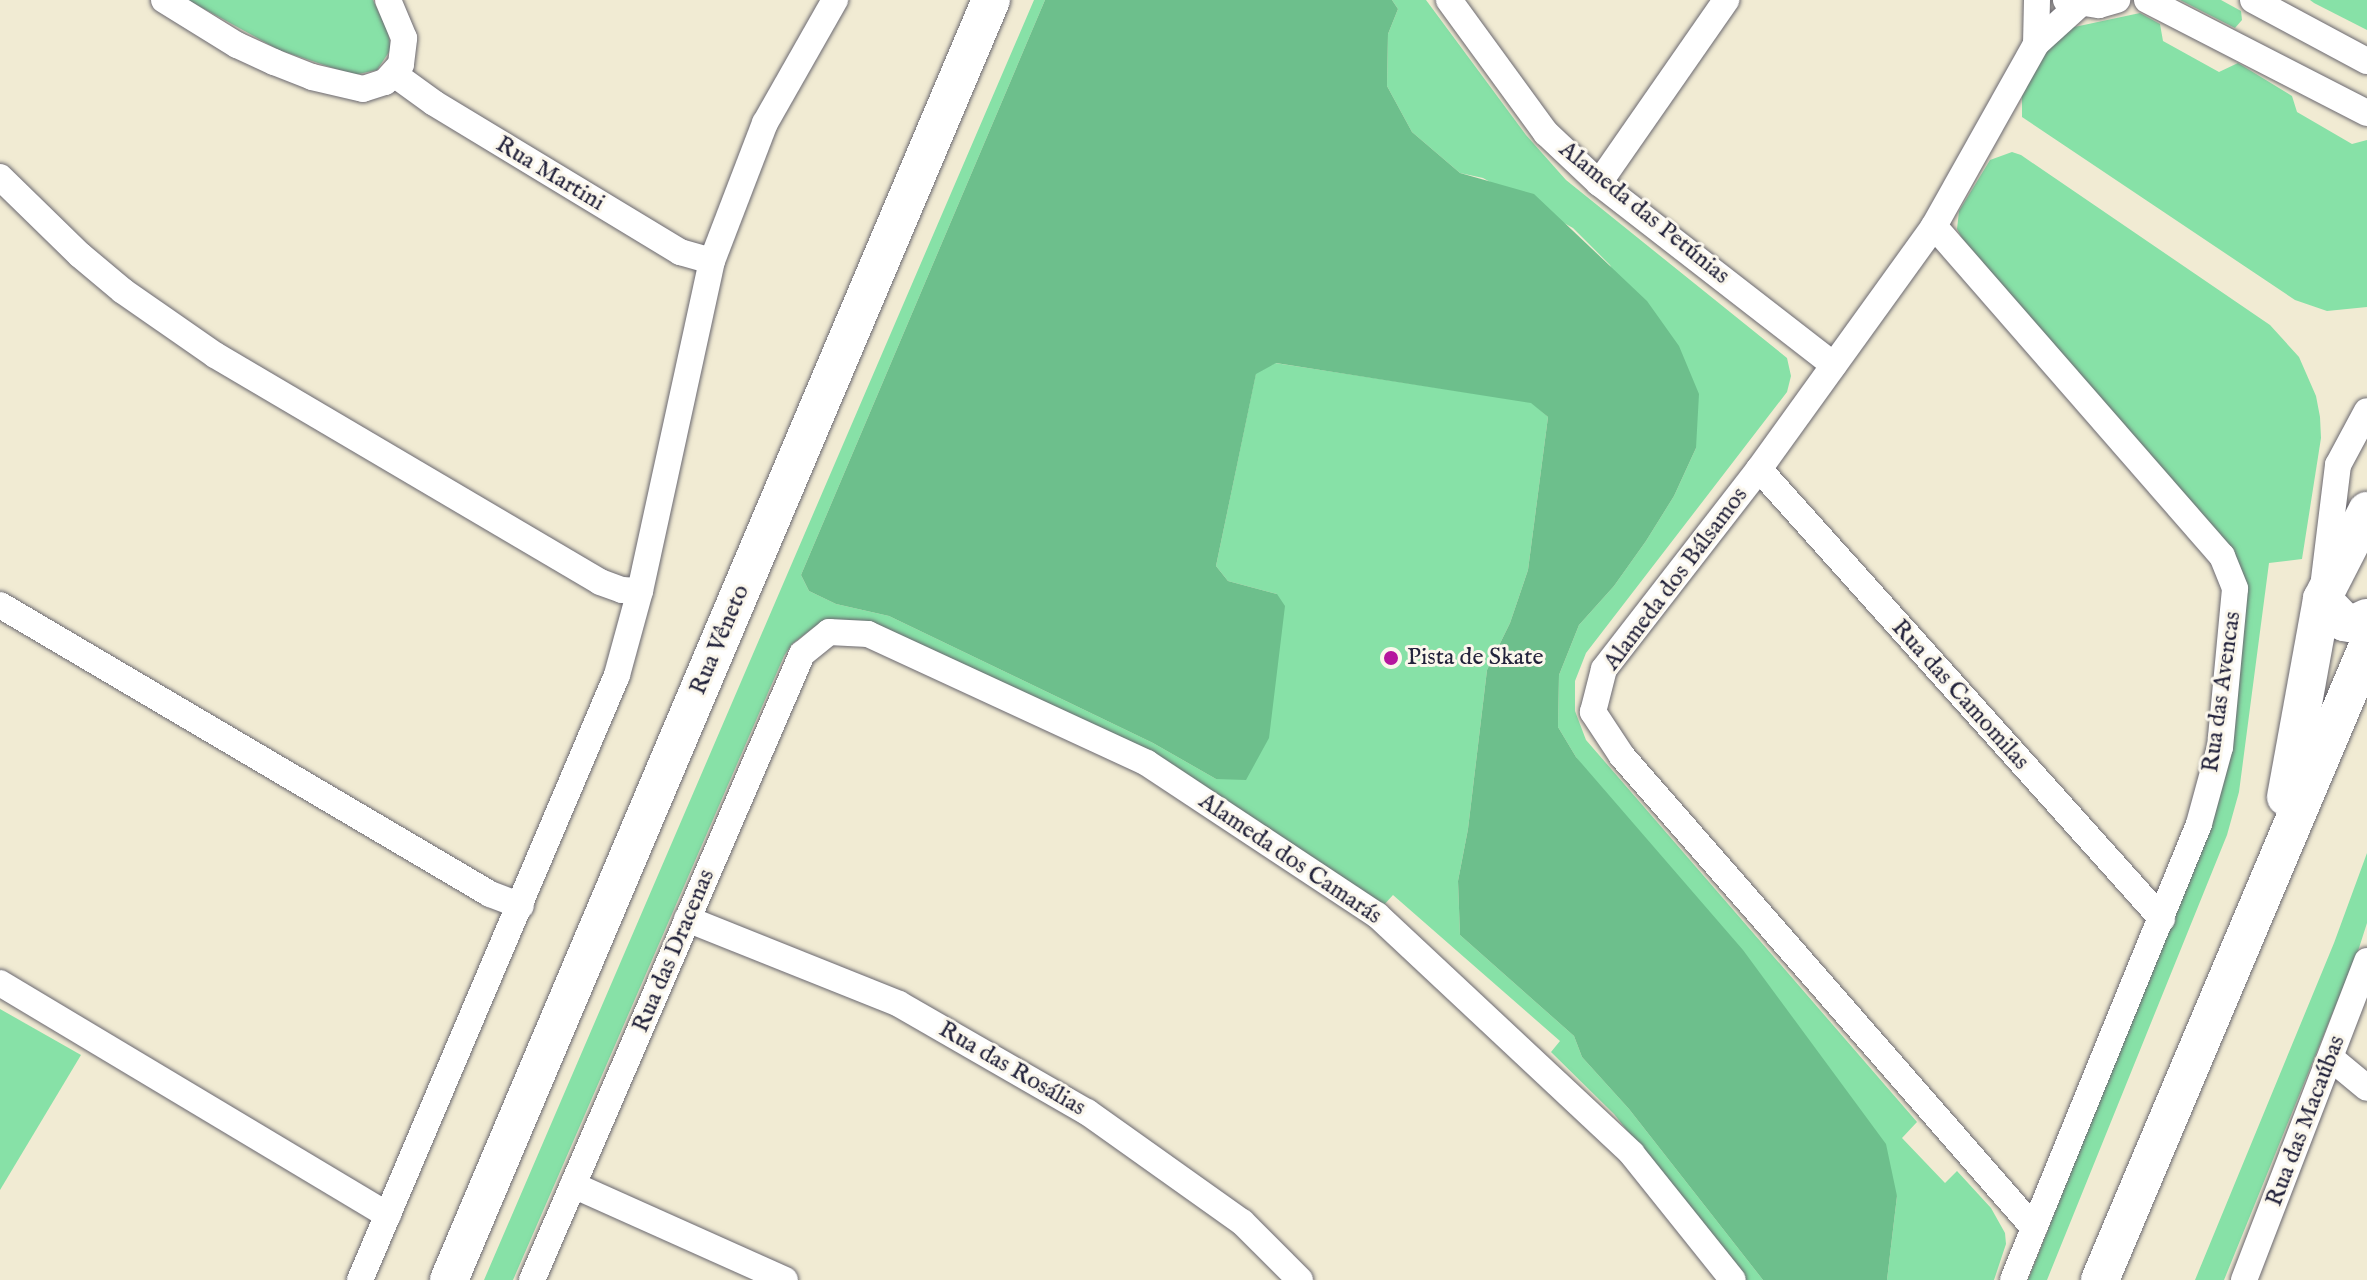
<!DOCTYPE html>
<meta charset="utf-8">
<style>
body{margin:0}
#map{position:relative;width:2367px;height:1280px;overflow:hidden;background:#f1ebd3;font-family:"IM FELL English",serif}
div>[style]{position:absolute}
.green>*{inset:0;background:#87e1a7}
.forest>*{inset:0;background:#6dbf8c}
.roads{filter:drop-shadow(0 0 2px #6a6870) drop-shadow(0 0 2px #6a6870)}
.street>*{height:26px;margin:-13px;padding:0 13px;transform-origin:13px;border-radius:13px;background:#fff}
.secondary>*{height:38px;margin:-19px;padding:0 19px;transform-origin:19px;border-radius:19px;background:#fff}
.dots>*{width:22px;height:22px;translate:-50% -50%;box-sizing:border-box;border:4px solid #fbf7ec;border-radius:50%}
span{translate:-50% -50%;white-space:nowrap;text-align:center;line-height:1.15;-webkit-text-stroke:6px #fbf7ec;paint-order:stroke}
.street-label{font-size:24px;color:#22223b}
.poi-label{font-size:24px;color:#22223b}
.left{translate:0 -50%;text-align:left}
</style>
<div id="map">
<div class="green">
<div style="clip-path:polygon(188px 0,373px 0,388px 32px,391px 49px,377px 70px,354px 75px,279px 50px)"></div>
<div style="clip-path:polygon(1034px 0,1045px 0,801px 575px,809px 591px,836px 604px,889px 616px,1153px 743px,1216px 779px,1277px 594px,1228px 581px,1216px 566px,1256px 373px,1275px 363px,1531px 402px,1548px 417px,1528px 570px,1510px 623px,1487px 670px,1468px 829px,1458px 881px,1460px 935px,1574px 1036px,1582px 1057px,1629px 1109px,1763px 1280px,1746px 1280px,1614px 1114px,1551px 1052px,1560px 1041px,1393px 895px,1382px 907px,1155px 760px,860px 621px,844px 620px,814px 627px,792px 644px,784px 656px,513px 1280px,484px 1280px)"></div>
<div style="clip-path:polygon(1392px 0,1426px 0,1526px 135px,1566px 180px,1787px 358px,1791px 376px,1787px 392px,1586px 653px,1575px 681px,1575px 711px,1586px 740px,1917px 1122px,1902px 1138px,1945px 1183px,1957px 1171px,1991px 1208px,2005px 1233px,2006px 1244px,1994px 1280px,1887px 1280px,1897px 1196px,1576px 757px,1558px 727px,1559px 675px,1579px 625px,1614px 586px,1646px 541px,1674px 496px,1696px 448px,1610px 265px,1573px 228px,1483px 178px,1460px 173px,1412px 132px,1387px 86px,1388px 34px,1398px 9px)"></div>
<div style="clip-path:polygon(2180px 0,2221px 0,2241px 11px,2242px 20px,2235px 28px)"></div>
<div style="clip-path:polygon(2310px 0,2367px 0,2367px 30px,2314px 3px)"></div>
<div style="clip-path:polygon(2140px 13px,2160px 24px,2163px 41px,2219px 72px,2238px 63px,2292px 96px,2297px 112px,2352px 144px,2367px 140px,2367px 307px,2327px 311px,2295px 300px,2022px 117px,2022px 96px,2049px 43px,2065px 29px)"></div>
<div style="clip-path:polygon(2012px 152px,2021px 155px,2270px 325px,2299px 357px,2316px 396px,2320px 417px,2321px 438px,2302px 559px,2269px 563px,2239px 792px,2227px 835px,2047px 1280px,2028px 1280px,2208px 826px,2226px 757px,2247px 598px,2226px 546px,1962px 238px,1957px 229px,1959px 211px,1990px 160px)"></div>
<div style="clip-path:polygon(2367px 853px,2367px 923px,2359px 948px,2224px 1280px,2195px 1280px,2334px 943px)"></div>
<div style="clip-path:polygon(0 1009px,81px 1055px,0 1190px)"></div>
</div>
<div class="forest">
<div style="clip-path:polygon(1045px 0,1392px 0,1398px 9px,1388px 34px,1387px 86px,1412px 132px,1460px 173px,1534px 194px,1647px 301px,1679px 346px,1699px 394px,1696px 448px,1674px 496px,1646px 541px,1614px 586px,1579px 625px,1559px 675px,1558px 727px,1576px 757px,1743px 950px,1886px 1144px,1897px 1196px,1887px 1280px,1763px 1280px,1629px 1109px,1582px 1057px,1574px 1036px,1460px 935px,1458px 881px,1468px 829px,1487px 670px,1510px 623px,1528px 570px,1548px 417px,1531px 403px,1276px 363px,1256px 374px,1216px 566px,1228px 581px,1277px 594px,1285px 606px,1269px 738px,1246px 780px,1216px 779px,1153px 743px,889px 616px,836px 604px,809px 591px,801px 575px)"></div>
</div>
<div class="roads">
<div class="street">
<div style="left:164px;top:0;width:86px;rotate:31.7deg"></div>
<div style="left:237px;top:45px;width:41px;rotate:24.7deg"></div>
<div style="left:274px;top:62px;width:41px;rotate:21.5deg"></div>
<div style="left:312px;top:77px;width:52px;rotate:13.2deg"></div>
<div style="left:363px;top:89px;width:23px;rotate:-18deg"></div>
<div style="left:385px;top:82px;width:24px;rotate:-48deg"></div>
<div style="left:401px;top:64px;width:26px;rotate:-83deg"></div>
<div style="left:404px;top:38px;width:41px;rotate:-112.8deg"></div>
<div style="left:1449px;top:0;width:165px;rotate:53.9deg"></div>
<div style="left:1546px;top:133px;width:73px;rotate:43.3deg"></div>
<div style="left:1599px;top:183px;width:297px;rotate:37.8deg"></div>
<div style="left:2066px;top:0;width:33px;rotate:9deg"></div>
<div style="left:2099px;top:5px;width:19px;rotate:-16deg"></div>
<div style="left:2147px;top:0;width:247px;rotate:27.2deg"></div>
<div style="left:2253px;top:0;width:129px;rotate:28.2deg"></div>
<div style="left:2036px;top:44px;width:44px;rotate:-88.7deg"></div>
<div style="left:394px;top:74px;width:49px;rotate:35.9deg"></div>
<div style="left:434px;top:103px;width:288px;rotate:31.2deg"></div>
<div style="left:680px;top:252px;width:33px;rotate:16deg"></div>
<div style="left:0;top:177px;width:112px;rotate:44.3deg"></div>
<div style="left:80px;top:255px;width:56px;rotate:39.9deg"></div>
<div style="left:123px;top:291px;width:112px;rotate:34.8deg"></div>
<div style="left:215px;top:355px;width:447px;rotate:30.5deg"></div>
<div style="left:600px;top:582px;width:23px;rotate:20deg"></div>
<div style="left:622px;top:590px;width:18px;rotate:3deg"></div>
<div style="left:1599px;top:183px;width:223px;rotate:-55.2deg"></div>
<div style="left:1934px;top:226px;width:438px;rotate:48.9deg"></div>
<div style="left:2222px;top:556px;width:35px;rotate:68deg"></div>
<div style="left:2235px;top:589px;width:159px;rotate:95.4deg"></div>
<div style="left:2220px;top:747px;width:80px;rotate:105.3deg"></div>
<div style="left:2199px;top:824px;width:492px;rotate:112.2deg"></div>
<div style="left:1759px;top:469px;width:604px;rotate:48.15deg"></div>
<div style="left:2324px;top:579px;width:115px;rotate:-83deg"></div>
<div style="left:2338px;top:465px;width:61px;rotate:-61.8deg"></div>
<div style="left:0;top:605px;width:569px;rotate:30.53deg"></div>
<div style="left:490px;top:894px;width:33px;rotate:21deg"></div>
<div style="left:687px;top:919px;width:228px;rotate:21.8deg"></div>
<div style="left:899px;top:1004px;width:217px;rotate:29.9deg"></div>
<div style="left:1087px;top:1112px;width:190px;rotate:35.4deg"></div>
<div style="left:1242px;top:1222px;width:82px;rotate:45deg"></div>
<div style="left:0;top:983px;width:452px;rotate:30.9deg"></div>
<div style="left:2332px;top:1059px;width:45px;rotate:39.6deg"></div>
<div style="left:573px;top:1185px;width:232px;rotate:24.1deg"></div>
<div style="left:2034px;top:1228px;width:627px;rotate:-131.12deg"></div>
<div style="left:1622px;top:756px;width:53px;rotate:-123.4deg"></div>
<div style="left:1593px;top:712px;width:44px;rotate:-75.7deg"></div>
<div style="left:1604px;top:669px;width:253px;rotate:-52.2deg"></div>
<div style="left:1759px;top:469px;width:299px;rotate:-54.2deg"></div>
<div style="left:1934px;top:226px;width:209px;rotate:-60.7deg"></div>
<div style="left:2036px;top:44px;width:59px;rotate:-42.3deg"></div>
<div style="left:360px;top:1280px;width:657px;rotate:-66.98deg"></div>
<div style="left:617px;top:675px;width:87px;rotate:-74.7deg"></div>
<div style="left:640px;top:591px;width:338px;rotate:-77.7deg"></div>
<div style="left:712px;top:261px;width:148px;rotate:-69deg"></div>
<div style="left:765px;top:123px;width:142px;rotate:-60.4deg"></div>
<div style="left:532px;top:1280px;width:682px;rotate:-66.67deg"></div>
<div style="left:802px;top:654px;width:35px;rotate:-39deg"></div>
<div style="left:829px;top:632px;width:39px;rotate:3deg"></div>
<div style="left:868px;top:634px;width:307px;rotate:24.8deg"></div>
<div style="left:1147px;top:763px;width:276px;rotate:33.5deg"></div>
<div style="left:1377px;top:915px;width:349px;rotate:43.1deg"></div>
<div style="left:1632px;top:1154px;width:161px;rotate:51.3deg"></div>
<div style="left:2244px;top:1280px;width:342px;rotate:-68.9deg"></div>
</div>
<div class="secondary">
<div style="left:2322px;top:599px;width:32px;rotate:46deg"></div>
<div style="left:2344px;top:622px;width:10px;rotate:11deg"></div>
<div style="left:2354px;top:624px;width:14px;rotate:-25deg"></div>
<div style="left:2286px;top:797px;width:201px;rotate:-79.7deg"></div>
<div style="left:2322px;top:599px;width:99px;rotate:-62.9deg"></div>
<div style="left:449px;top:1280px;width:1390px;rotate:-67.05deg"></div>
<div style="left:2100px;top:1280px;width:686px;rotate:-67.1deg"></div>
</div>
</div>
<div class="dots">
<div style="left:1391px;top:658px;background:#b5179e"></div>
</div>
<div class="street-label">
<span style="left:550px;top:174px;rotate:31deg">Rua Martini</span>
<span style="left:1644px;top:213px;rotate:39deg">Alameda das Petúnias</span>
<span style="left:1676px;top:579px;rotate:-53deg">Alameda dos Bálsamos</span>
<span style="left:720px;top:640px;rotate:-67deg">Rua Vêneto</span>
<span style="left:2222px;top:692px;rotate:-82deg">Rua das Avencas</span>
<span style="left:1960px;top:695px;rotate:48deg">Rua das Camomilas</span>
<span style="left:1290px;top:859px;rotate:34deg">Alameda dos Camarás</span>
<span style="left:674px;top:951px;rotate:-67deg">Rua das Dracenas</span>
<span style="left:1012px;top:1069px;rotate:30deg">Rua das Rosálias</span>
<span style="left:2306px;top:1121px;rotate:-69deg">Rua das Macaúbas</span>
</div>
<div class="poi-label">
<span class="left" style="left:1407px;top:658px">Pista de Skate</span>
</div>
</div>
